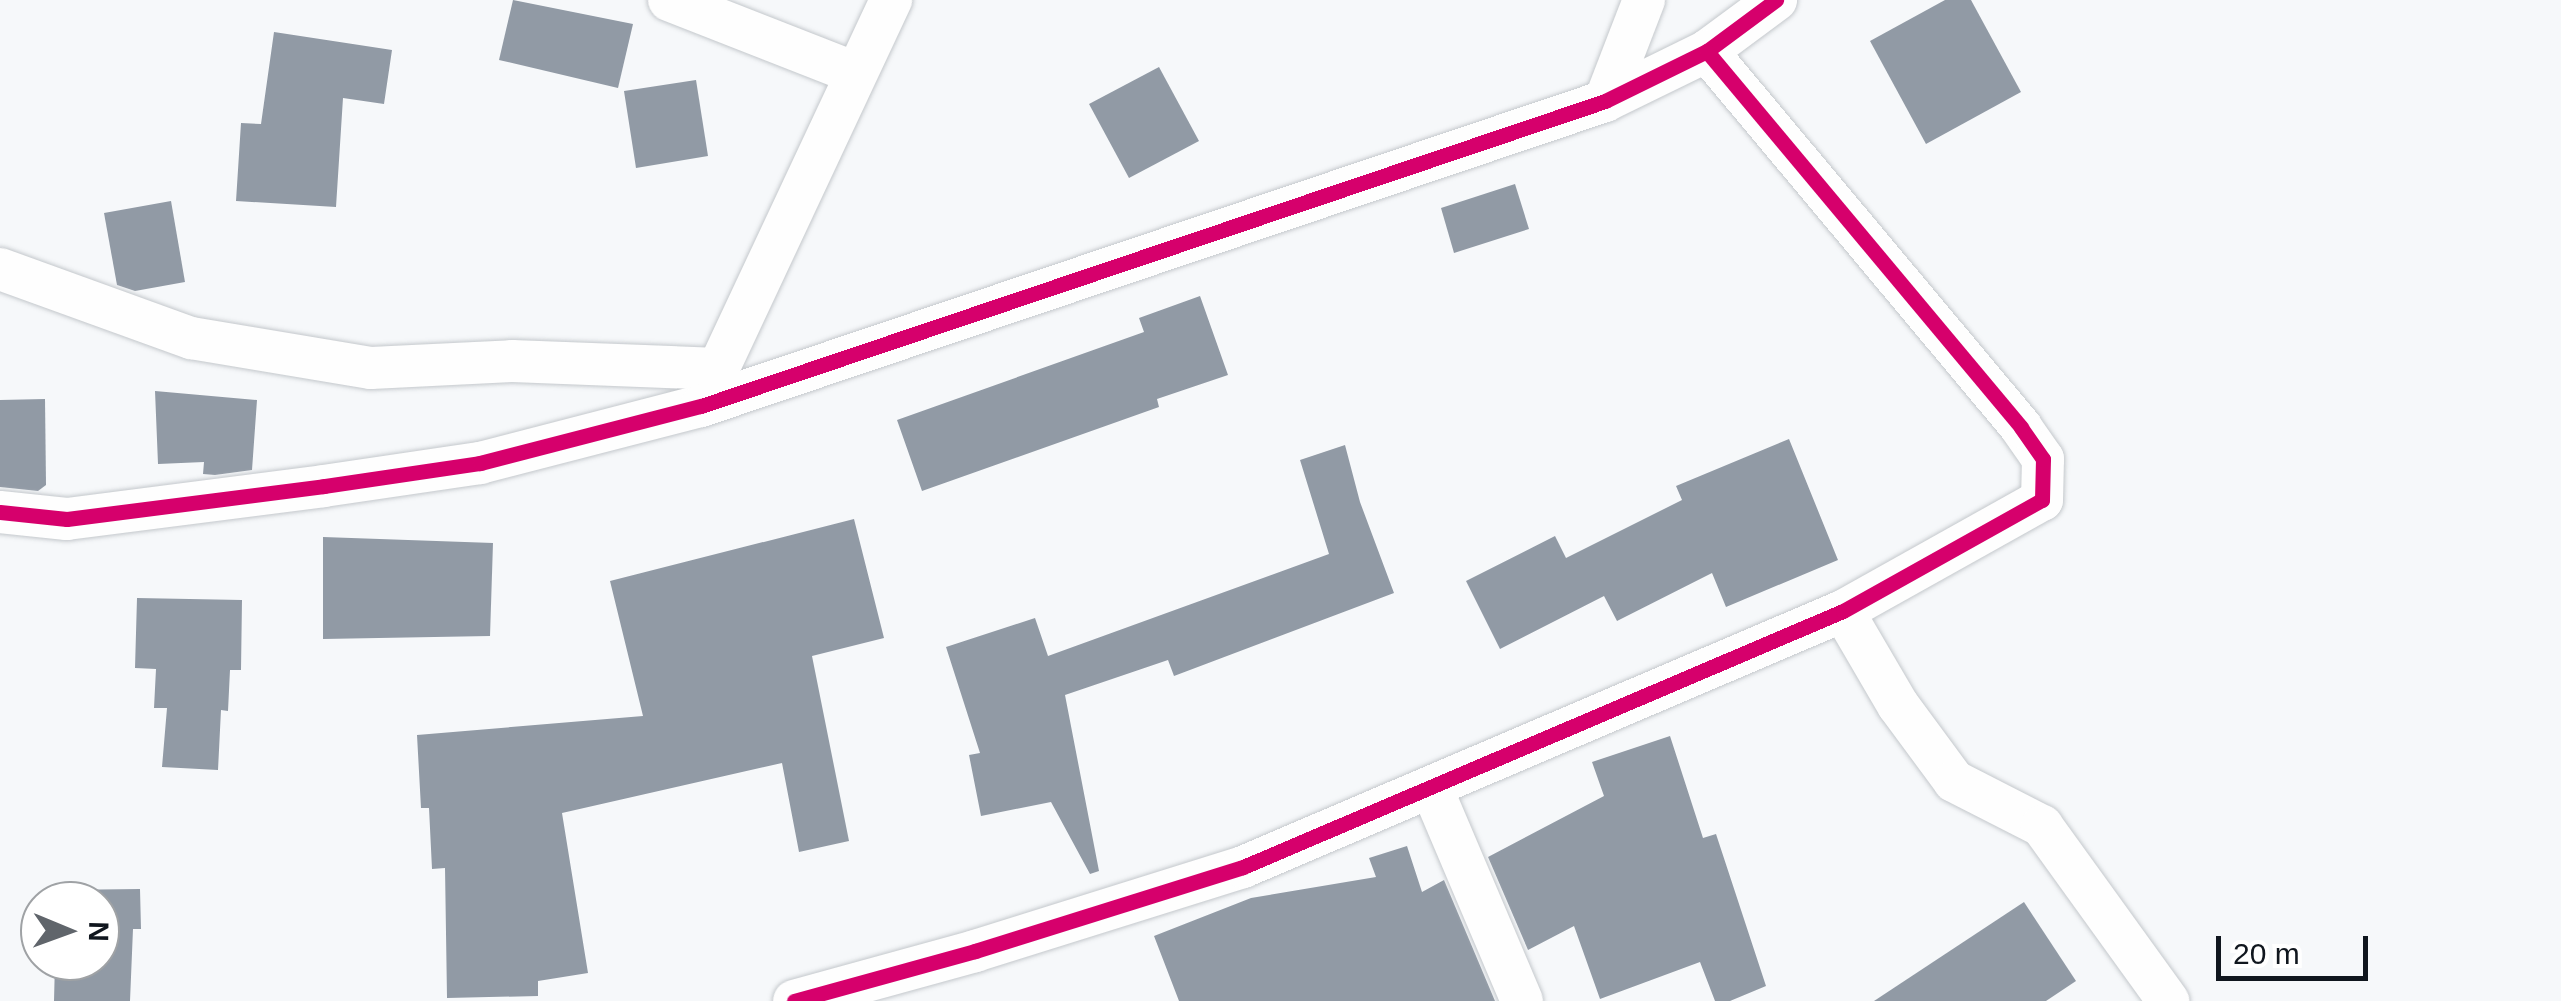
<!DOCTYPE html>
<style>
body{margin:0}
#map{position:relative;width:2561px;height:1001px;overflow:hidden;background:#f6f8fa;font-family:Helvetica,sans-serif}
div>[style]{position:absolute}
.building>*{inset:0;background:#919aa5}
.roads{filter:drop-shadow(0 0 2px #c4c8cc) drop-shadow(0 0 2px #c4c8cc)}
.minor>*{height:42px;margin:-21px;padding:0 21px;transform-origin:21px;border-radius:21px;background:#fefefe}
.cycleway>*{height:15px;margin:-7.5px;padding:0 7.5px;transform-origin:7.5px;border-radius:7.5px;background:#d6006c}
span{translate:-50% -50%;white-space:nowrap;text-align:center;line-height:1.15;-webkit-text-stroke:10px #fff;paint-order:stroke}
.north{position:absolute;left:20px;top:881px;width:100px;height:100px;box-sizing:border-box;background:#fff;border:2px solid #9fa2a5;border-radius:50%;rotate:91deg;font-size:28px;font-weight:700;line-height:40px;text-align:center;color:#10161e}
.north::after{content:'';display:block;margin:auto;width:35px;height:45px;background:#60656b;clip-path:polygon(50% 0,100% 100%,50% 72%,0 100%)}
.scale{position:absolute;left:2216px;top:936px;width:152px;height:45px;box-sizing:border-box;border:5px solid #10161e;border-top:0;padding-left:12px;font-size:30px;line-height:35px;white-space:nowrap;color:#10161e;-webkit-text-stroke:8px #fff;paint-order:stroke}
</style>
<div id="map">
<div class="building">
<div style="clip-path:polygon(513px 0,633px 24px,618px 88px,499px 60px)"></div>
<div style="clip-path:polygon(1945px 0,1971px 0,2021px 92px,1926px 144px,1870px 41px)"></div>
<div style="clip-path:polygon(274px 32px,392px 50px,384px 104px,343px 98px,336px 207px,236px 201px,241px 123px,261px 124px)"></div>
<div style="clip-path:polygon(1159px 67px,1199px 141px,1129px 178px,1089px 104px)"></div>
<div style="clip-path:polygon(696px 80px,708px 156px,636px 168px,624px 91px)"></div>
<div style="clip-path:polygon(1515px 184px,1529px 229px,1454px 253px,1441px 208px)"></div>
<div style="clip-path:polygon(171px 201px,185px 282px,135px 291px,117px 285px,104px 213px)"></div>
<div style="clip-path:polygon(1200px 296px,1228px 375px,1157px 399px,1159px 407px,922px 491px,897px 420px,1144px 332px,1139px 318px)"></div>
<div style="clip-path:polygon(155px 391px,257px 400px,252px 470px,215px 475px,203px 474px,204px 462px,158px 464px)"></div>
<div style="clip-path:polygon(45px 399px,46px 485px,38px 491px,0 487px,0 400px)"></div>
<div style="clip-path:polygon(1789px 439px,1838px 560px,1726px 607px,1712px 573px,1617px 621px,1604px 596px,1500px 649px,1466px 581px,1555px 536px,1566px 558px,1682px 500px,1676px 486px)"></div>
<div style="clip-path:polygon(1345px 445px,1360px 502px,1394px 593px,1174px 676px,1168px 660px,1065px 695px,1099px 871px,1090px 874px,1051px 802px,981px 816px,969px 755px,980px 753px,946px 647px,1035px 618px,1048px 656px,1329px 554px,1300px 460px)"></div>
<div style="clip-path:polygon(854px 519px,884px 638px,812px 656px,849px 841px,799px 852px,782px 763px,562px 813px,588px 973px,538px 981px,538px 996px,447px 998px,445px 868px,432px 869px,429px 808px,421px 808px,417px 735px,643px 716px,610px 581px)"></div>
<div style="clip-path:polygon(323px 537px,493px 543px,490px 636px,323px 639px)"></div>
<div style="clip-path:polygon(137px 598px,242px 600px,241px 670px,230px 670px,228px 711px,221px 710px,218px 770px,162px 767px,167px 708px,154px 708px,156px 669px,135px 668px)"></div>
<div style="clip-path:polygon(1670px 736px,1703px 838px,1716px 834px,1766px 986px,1730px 1001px,1715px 1001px,1700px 962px,1600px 999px,1574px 926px,1528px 950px,1488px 857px,1604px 796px,1592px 762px)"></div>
<div style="clip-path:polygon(1407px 846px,1422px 892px,1444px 880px,1495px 1001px,1179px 1001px,1154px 936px,1251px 898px,1376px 877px,1369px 858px)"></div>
<div style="clip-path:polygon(140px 889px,141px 929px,133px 929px,130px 1001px,54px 1001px,55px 961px,100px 961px,100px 901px,58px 901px,58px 890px)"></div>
<div style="clip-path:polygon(2024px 902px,2076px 981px,2046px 1001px,1874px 1001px)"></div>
</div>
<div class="roads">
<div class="minor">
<div style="left:669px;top:0;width:200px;rotate:21.4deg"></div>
<div style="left:1605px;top:101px;width:108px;rotate:-68.9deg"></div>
<div style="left:0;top:269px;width:203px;rotate:19.9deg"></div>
<div style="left:191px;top:338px;width:182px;rotate:9.5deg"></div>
<div style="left:371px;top:368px;width:141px;rotate:-2.8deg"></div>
<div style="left:512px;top:361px;width:206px;rotate:2.2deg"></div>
<div style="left:707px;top:393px;width:434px;rotate:-64.9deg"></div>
<div style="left:0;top:512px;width:67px;rotate:6deg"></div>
<div style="left:67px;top:519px;width:259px;rotate:-7.3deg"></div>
<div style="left:324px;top:486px;width:158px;rotate:-8.4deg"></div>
<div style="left:480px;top:463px;width:228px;rotate:-14.5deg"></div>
<div style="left:701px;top:406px;width:954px;rotate:-18.64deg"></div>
<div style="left:1605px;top:101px;width:114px;rotate:-26.1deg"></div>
<div style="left:1707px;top:51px;width:86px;rotate:-36.5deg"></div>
<div style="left:1843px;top:611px;width:109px;rotate:59.7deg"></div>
<div style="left:1898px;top:705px;width:94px;rotate:53.6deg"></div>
<div style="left:1954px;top:781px;width:99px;rotate:27.1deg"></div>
<div style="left:2042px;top:826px;width:216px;rotate:54.2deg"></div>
<div style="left:1432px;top:789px;width:230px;rotate:67deg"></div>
<div style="left:794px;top:1001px;width:188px;rotate:-15.4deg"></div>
<div style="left:975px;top:951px;width:281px;rotate:-17.4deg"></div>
<div style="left:1243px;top:867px;width:652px;rotate:-23.11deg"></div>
<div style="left:1843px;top:611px;width:228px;rotate:-29.2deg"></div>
<div style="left:2042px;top:500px;width:41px;rotate:-88.6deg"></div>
<div style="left:2043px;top:459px;width:39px;rotate:-125deg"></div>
<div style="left:2021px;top:427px;width:490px;rotate:-129.9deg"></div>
</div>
</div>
<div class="cycleway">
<div style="left:0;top:512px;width:67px;rotate:6deg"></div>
<div style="left:67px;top:519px;width:259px;rotate:-7.3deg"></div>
<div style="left:324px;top:486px;width:158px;rotate:-8.4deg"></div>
<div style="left:480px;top:463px;width:228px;rotate:-14.5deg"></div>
<div style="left:701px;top:406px;width:954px;rotate:-18.64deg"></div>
<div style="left:1605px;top:101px;width:114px;rotate:-26.1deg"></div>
<div style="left:1707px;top:51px;width:86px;rotate:-36.5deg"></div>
<div style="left:794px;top:1001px;width:188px;rotate:-15.4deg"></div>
<div style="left:975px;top:951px;width:281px;rotate:-17.4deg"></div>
<div style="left:1243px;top:867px;width:652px;rotate:-23.11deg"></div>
<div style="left:1843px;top:611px;width:228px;rotate:-29.2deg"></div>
<div style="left:2042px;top:500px;width:41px;rotate:-88.6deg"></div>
<div style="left:2043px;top:459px;width:39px;rotate:-125deg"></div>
<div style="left:2021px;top:427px;width:490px;rotate:-129.9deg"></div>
</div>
<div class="north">N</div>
<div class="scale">20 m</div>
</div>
